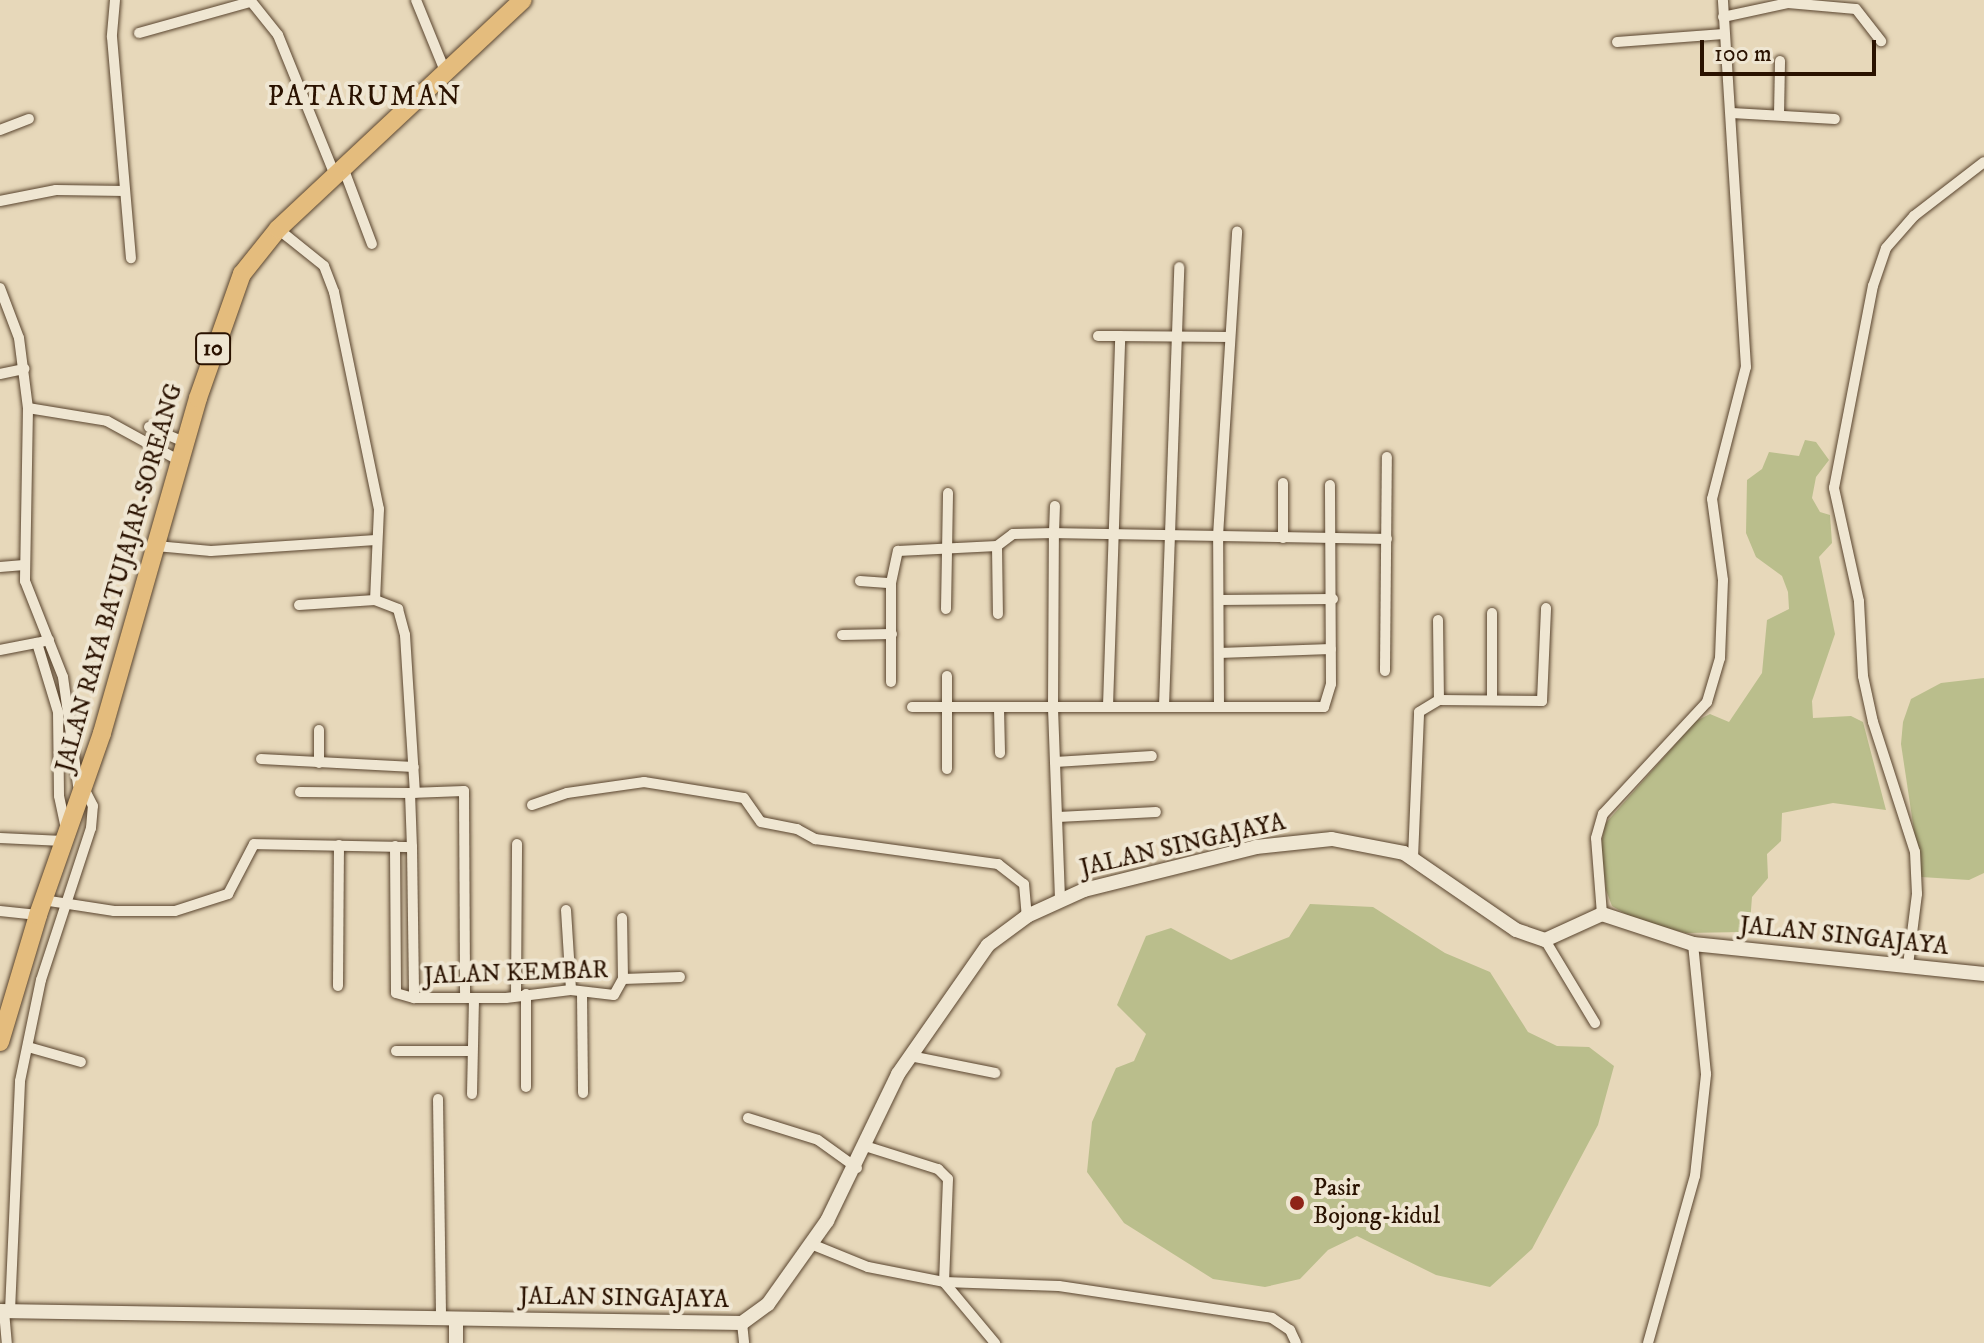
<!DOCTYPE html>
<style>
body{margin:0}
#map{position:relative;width:1984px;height:1343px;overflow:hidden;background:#e7d8ba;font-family:"IM FELL DW Pica",serif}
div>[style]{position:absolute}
.green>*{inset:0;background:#babe8c}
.roads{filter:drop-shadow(0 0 2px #59442e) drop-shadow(0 0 2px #59442e)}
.street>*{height:10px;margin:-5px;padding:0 5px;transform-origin:5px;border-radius:5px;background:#efe6d2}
.secondary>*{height:14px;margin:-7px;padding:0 7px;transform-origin:7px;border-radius:7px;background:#efe6d2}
.highway>*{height:18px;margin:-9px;padding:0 9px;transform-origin:9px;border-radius:9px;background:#e4bc7d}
.dots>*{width:22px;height:22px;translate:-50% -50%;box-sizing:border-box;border:4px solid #efe6d2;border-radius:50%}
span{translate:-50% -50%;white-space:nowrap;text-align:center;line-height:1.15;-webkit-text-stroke:8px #efe6d2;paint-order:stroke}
.shield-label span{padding:2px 6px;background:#efe6d2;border:2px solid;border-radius:6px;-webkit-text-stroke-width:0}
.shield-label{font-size:22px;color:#2a1200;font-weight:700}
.street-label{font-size:24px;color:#2a1200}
.poi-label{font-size:24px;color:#2a1200}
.left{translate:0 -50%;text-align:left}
.quarter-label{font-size:28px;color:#2a1200;letter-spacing:2px}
.scale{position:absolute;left:1700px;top:40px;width:176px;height:36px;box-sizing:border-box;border:4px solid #2a1200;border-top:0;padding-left:10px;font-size:24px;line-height:28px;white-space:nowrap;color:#2a1200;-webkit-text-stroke:6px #efe6d2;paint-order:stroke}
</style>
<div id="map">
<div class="green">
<div style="clip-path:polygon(1805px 440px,1816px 442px,1829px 460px,1816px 477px,1812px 498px,1820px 512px,1830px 515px,1832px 543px,1819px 557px,1835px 634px,1812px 701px,1813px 718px,1851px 716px,1863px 722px,1886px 810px,1833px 803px,1782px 813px,1781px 841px,1767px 854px,1768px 878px,1752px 897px,1750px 923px,1742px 932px,1686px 933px,1636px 920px,1612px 906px,1606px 890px,1601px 846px,1605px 824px,1696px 721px,1710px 714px,1729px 722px,1762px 673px,1767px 620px,1789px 609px,1788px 592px,1782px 576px,1756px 557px,1746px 533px,1747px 480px,1762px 469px,1769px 452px,1799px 456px)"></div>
<div style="clip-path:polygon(1984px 678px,1984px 873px,1969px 880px,1921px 877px,1901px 744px,1903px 722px,1911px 699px,1941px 683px)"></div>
<div style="clip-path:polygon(1310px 904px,1373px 907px,1445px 953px,1490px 972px,1528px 1032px,1557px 1046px,1589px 1047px,1614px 1066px,1598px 1125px,1532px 1249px,1490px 1287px,1436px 1275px,1357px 1236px,1328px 1250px,1300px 1279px,1265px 1287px,1213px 1279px,1124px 1223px,1087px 1172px,1092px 1122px,1116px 1068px,1134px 1061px,1146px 1034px,1117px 1005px,1146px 936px,1171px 928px,1231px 960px,1289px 937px)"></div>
</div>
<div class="roads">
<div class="street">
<div style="left:115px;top:0;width:37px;rotate:95deg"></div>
<div style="left:112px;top:37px;width:222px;rotate:85.1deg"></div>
<div style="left:250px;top:0;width:45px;rotate:51.3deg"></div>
<div style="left:278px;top:35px;width:154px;rotate:67.9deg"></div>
<div style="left:416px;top:0;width:77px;rotate:67.8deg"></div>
<div style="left:1723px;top:17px;width:66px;rotate:-12.2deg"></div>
<div style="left:1788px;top:3px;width:68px;rotate:5deg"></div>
<div style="left:1856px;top:9px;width:41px;rotate:52deg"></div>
<div style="left:139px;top:33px;width:115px;rotate:-15.6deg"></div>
<div style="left:1617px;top:42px;width:107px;rotate:-4.3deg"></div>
<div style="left:1732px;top:113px;width:103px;rotate:3.3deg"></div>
<div style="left:1779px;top:115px;width:54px;rotate:-88.9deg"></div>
<div style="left:0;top:130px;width:31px;rotate:-21deg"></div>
<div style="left:344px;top:170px;width:79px;rotate:69.3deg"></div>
<div style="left:0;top:201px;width:57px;rotate:-11.1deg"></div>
<div style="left:56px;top:190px;width:69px;rotate:0.8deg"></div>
<div style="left:278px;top:229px;width:59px;rotate:38.8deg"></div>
<div style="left:324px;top:266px;width:28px;rotate:69deg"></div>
<div style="left:334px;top:292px;width:222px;rotate:78.3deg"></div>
<div style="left:379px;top:509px;width:91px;rotate:92.5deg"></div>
<div style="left:0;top:288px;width:53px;rotate:69.2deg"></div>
<div style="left:19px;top:338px;width:71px;rotate:82.7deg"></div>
<div style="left:28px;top:408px;width:173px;rotate:91deg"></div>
<div style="left:25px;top:581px;width:103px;rotate:68.4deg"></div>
<div style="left:63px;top:677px;width:109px;rotate:82.1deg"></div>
<div style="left:1098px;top:336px;width:22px"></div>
<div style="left:0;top:374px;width:25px;rotate:-12deg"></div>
<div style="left:28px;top:408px;width:80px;rotate:9.3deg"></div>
<div style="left:107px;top:421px;width:83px;rotate:28.7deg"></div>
<div style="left:149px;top:427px;width:39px;rotate:23deg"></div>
<div style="left:1283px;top:538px;width:55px;rotate:-90deg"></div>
<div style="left:156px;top:546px;width:55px;rotate:5.2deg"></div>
<div style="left:211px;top:551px;width:165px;rotate:-3.8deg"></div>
<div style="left:997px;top:546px;width:68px;rotate:89.2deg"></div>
<div style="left:0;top:567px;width:24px;rotate:-5deg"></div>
<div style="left:860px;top:581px;width:31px;rotate:4deg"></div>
<div style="left:1219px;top:600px;width:114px;rotate:-0.5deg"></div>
<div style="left:299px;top:605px;width:76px;rotate:-3.8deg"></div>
<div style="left:375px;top:600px;width:25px;rotate:21deg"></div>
<div style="left:398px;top:609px;width:27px;rotate:75deg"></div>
<div style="left:405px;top:635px;width:158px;rotate:86.4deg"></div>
<div style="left:946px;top:609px;width:116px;rotate:-89deg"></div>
<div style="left:1438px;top:620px;width:80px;rotate:89.3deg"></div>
<div style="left:842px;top:635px;width:50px;rotate:-1.1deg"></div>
<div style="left:49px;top:640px;width:12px;rotate:166deg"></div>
<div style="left:37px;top:643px;width:72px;rotate:73.1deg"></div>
<div style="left:58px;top:712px;width:84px;rotate:89.3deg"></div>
<div style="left:59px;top:796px;width:35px;rotate:78deg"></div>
<div style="left:0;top:650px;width:38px;rotate:-11deg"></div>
<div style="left:1219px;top:653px;width:112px;rotate:-2deg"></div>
<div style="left:1385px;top:671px;width:214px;rotate:-89.5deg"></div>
<div style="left:891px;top:682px;width:99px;rotate:-90deg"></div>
<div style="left:891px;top:583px;width:33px;rotate:-78deg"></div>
<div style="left:898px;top:551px;width:99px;rotate:-2.9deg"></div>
<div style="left:997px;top:546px;width:20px;rotate:-37deg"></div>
<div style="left:1013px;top:534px;width:41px;rotate:-1.4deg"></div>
<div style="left:1054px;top:533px;width:27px;rotate:-88deg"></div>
<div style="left:1492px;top:699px;width:86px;rotate:-90deg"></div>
<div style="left:1108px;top:706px;width:370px;rotate:-88.1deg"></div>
<div style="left:1120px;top:336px;width:107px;rotate:0.5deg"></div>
<div style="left:1164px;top:706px;width:439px;rotate:-88deg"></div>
<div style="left:1219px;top:706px;width:170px;rotate:-90.3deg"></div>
<div style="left:1218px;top:536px;width:305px;rotate:-86.4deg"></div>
<div style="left:912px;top:707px;width:412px"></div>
<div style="left:1324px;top:707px;width:24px;rotate:-73deg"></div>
<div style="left:1331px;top:684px;width:199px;rotate:-90.3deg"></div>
<div style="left:999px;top:708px;width:45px;rotate:88.7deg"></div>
<div style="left:261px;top:759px;width:153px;rotate:3deg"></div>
<div style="left:1055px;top:762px;width:97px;rotate:-3.5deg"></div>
<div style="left:319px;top:763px;width:33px;rotate:-90deg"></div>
<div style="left:947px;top:769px;width:93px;rotate:-90deg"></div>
<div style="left:300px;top:792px;width:110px;rotate:0.5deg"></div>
<div style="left:410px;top:793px;width:54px;rotate:87.9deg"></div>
<div style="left:410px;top:793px;width:54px;rotate:-2.1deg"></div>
<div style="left:464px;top:791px;width:207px;rotate:89.7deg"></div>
<div style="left:532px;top:805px;width:37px;rotate:-19deg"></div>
<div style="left:567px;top:793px;width:78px;rotate:-8.1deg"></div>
<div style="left:644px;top:782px;width:101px;rotate:9.1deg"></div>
<div style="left:744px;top:798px;width:29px;rotate:55deg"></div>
<div style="left:761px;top:822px;width:37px;rotate:11deg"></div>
<div style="left:797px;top:829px;width:21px;rotate:29deg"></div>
<div style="left:815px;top:839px;width:185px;rotate:7.8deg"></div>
<div style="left:998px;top:864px;width:33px;rotate:38deg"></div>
<div style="left:1024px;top:884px;width:32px;rotate:85deg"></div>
<div style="left:1058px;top:817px;width:98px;rotate:-2.9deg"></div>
<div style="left:0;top:838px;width:63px;rotate:2.7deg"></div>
<div style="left:395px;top:846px;width:147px;rotate:89.6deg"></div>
<div style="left:396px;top:993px;width:19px;rotate:16deg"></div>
<div style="left:1413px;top:858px;width:146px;rotate:-87.6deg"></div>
<div style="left:1419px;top:712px;width:23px;rotate:-31deg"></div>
<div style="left:1439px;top:700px;width:103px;rotate:0.6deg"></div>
<div style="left:1542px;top:701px;width:93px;rotate:-87.5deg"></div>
<div style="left:1060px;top:899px;width:192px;rotate:-92.1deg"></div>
<div style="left:1053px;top:707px;width:174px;rotate:-89.7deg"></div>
<div style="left:1054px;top:533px;width:333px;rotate:1deg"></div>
<div style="left:43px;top:900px;width:72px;rotate:8.8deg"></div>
<div style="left:114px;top:911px;width:61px"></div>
<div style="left:175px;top:911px;width:56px;rotate:-17.8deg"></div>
<div style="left:228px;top:894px;width:56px;rotate:-62.5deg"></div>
<div style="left:254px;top:844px;width:158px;rotate:1.1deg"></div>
<div style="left:412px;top:847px;width:151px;rotate:89.2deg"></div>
<div style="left:414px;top:998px;width:92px"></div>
<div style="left:506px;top:998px;width:65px;rotate:-7deg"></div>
<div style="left:571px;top:990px;width:43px;rotate:6.6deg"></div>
<div style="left:614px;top:995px;width:18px;rotate:-61deg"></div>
<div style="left:623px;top:979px;width:61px;rotate:-90.9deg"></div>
<div style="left:566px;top:910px;width:80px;rotate:86.4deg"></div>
<div style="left:0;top:911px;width:38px;rotate:6deg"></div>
<div style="left:1602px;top:914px;width:76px;rotate:-94.5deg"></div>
<div style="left:1596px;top:838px;width:25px;rotate:-74deg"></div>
<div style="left:1603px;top:814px;width:153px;rotate:-47.1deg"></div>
<div style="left:1707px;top:702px;width:46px;rotate:-73.5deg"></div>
<div style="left:1720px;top:658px;width:78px;rotate:-87.8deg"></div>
<div style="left:1723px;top:580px;width:82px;rotate:-97.7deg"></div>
<div style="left:1712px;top:499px;width:136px;rotate:-75.6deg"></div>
<div style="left:1746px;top:367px;width:368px;rotate:-93.6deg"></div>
<div style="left:1545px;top:940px;width:97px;rotate:58.9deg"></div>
<div style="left:1908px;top:965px;width:72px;rotate:-82.8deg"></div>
<div style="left:1917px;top:894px;width:42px;rotate:-92.7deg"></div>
<div style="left:1915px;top:852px;width:137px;rotate:-107.9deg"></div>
<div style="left:1873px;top:722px;width:47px;rotate:-102.3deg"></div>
<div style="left:1863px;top:676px;width:75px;rotate:-93.1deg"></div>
<div style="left:1859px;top:601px;width:116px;rotate:-102.5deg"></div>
<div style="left:1834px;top:488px;width:206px;rotate:-79.1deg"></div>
<div style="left:1873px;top:286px;width:40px;rotate:-71.1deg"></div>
<div style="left:1886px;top:248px;width:43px;rotate:-48.8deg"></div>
<div style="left:1914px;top:216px;width:88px;rotate:-37.6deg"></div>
<div style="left:623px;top:979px;width:57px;rotate:-2deg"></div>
<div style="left:338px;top:986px;width:141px;rotate:-89.6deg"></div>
<div style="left:582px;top:993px;width:100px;rotate:89.4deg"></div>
<div style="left:516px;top:995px;width:151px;rotate:-89.6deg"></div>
<div style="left:28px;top:1047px;width:55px;rotate:15.8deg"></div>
<div style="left:396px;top:1051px;width:76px"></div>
<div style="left:910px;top:1056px;width:87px;rotate:11.3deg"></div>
<div style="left:526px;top:1087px;width:93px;rotate:-90deg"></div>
<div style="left:472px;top:1094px;width:96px;rotate:-88.8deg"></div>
<div style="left:438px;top:1099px;width:220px;rotate:89.2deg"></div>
<div style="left:748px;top:1118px;width:73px;rotate:17.4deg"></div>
<div style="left:818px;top:1140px;width:48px;rotate:35.7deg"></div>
<div style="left:865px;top:1146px;width:77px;rotate:17.5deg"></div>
<div style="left:938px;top:1169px;width:14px;rotate:45deg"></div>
<div style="left:948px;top:1179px;width:103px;rotate:92.2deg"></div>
<div style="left:944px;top:1282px;width:80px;rotate:50.1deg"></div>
<div style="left:811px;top:1244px;width:61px;rotate:22deg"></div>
<div style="left:868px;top:1267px;width:77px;rotate:11.2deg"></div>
<div style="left:944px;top:1282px;width:115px;rotate:2deg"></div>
<div style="left:1059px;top:1286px;width:215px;rotate:8.5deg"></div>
<div style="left:1272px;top:1318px;width:22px;rotate:34deg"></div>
<div style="left:1290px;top:1330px;width:14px;rotate:65deg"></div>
<div style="left:4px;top:1311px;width:32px;rotate:85deg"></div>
<div style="left:10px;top:1311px;width:230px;rotate:-87.5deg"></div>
<div style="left:20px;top:1081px;width:103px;rotate:-78.3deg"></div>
<div style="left:41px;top:980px;width:160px;rotate:-71.8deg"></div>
<div style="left:91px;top:828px;width:22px;rotate:-85deg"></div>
<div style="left:93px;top:806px;width:20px;rotate:-117deg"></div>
<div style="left:742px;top:1323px;width:20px;rotate:84deg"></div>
<div style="left:1648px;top:1343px;width:173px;rotate:-74.3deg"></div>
<div style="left:1695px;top:1176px;width:103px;rotate:-83.8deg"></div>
<div style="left:1706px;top:1074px;width:131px;rotate:-95.7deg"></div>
</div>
<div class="secondary">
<div style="left:0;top:1311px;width:742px;rotate:0.93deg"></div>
<div style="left:742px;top:1323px;width:32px;rotate:-36deg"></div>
<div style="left:768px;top:1304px;width:102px;rotate:-54.6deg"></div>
<div style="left:827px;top:1221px;width:163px;rotate:-64.2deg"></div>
<div style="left:898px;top:1074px;width:157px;rotate:-55.1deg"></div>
<div style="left:988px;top:945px;width:49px;rotate:-36.6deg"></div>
<div style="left:1027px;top:916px;width:63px;rotate:-24.5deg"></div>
<div style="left:1084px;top:890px;width:177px;rotate:-14deg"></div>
<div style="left:1256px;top:847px;width:76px;rotate:-6deg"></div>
<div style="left:1332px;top:839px;width:73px;rotate:11deg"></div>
<div style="left:1404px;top:853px;width:136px;rotate:34.5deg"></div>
<div style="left:1516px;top:930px;width:31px;rotate:19deg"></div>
<div style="left:1545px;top:940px;width:63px;rotate:-24.5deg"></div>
<div style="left:1602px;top:914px;width:96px;rotate:18.2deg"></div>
<div style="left:1693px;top:944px;width:293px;rotate:5.9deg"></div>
<div style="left:456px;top:1343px;width:24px;rotate:-90deg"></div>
</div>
<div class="highway">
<div style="left:0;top:1042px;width:133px;rotate:-73.3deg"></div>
<div style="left:38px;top:915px;width:193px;rotate:-70.6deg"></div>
<div style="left:102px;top:733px;width:348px;rotate:-74deg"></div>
<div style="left:198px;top:398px;width:132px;rotate:-70.5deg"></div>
<div style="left:242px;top:274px;width:58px;rotate:-51.3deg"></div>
<div style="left:278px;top:229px;width:335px;rotate:-43.1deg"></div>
</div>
</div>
<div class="dots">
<div style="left:1297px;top:1203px;background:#8f2418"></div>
</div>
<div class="shield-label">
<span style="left:213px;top:349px">10</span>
</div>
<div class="street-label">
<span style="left:120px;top:578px;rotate:-74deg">JALAN RAYA BATUJAJAR-SOREANG</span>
<span style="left:1183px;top:846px;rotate:-13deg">JALAN SINGAJAYA</span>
<span style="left:1844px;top:937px;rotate:6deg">JALAN SINGAJAYA</span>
<span style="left:516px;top:974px;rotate:-2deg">JALAN KEMBAR</span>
<span style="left:624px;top:1299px;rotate:1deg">JALAN SINGAJAYA</span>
</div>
<div class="poi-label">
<span class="left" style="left:1313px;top:1203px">Pasir<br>Bojong-kidul</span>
</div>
<div class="quarter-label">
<span style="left:365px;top:97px">PATARUMAN</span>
</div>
<div class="scale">100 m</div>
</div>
